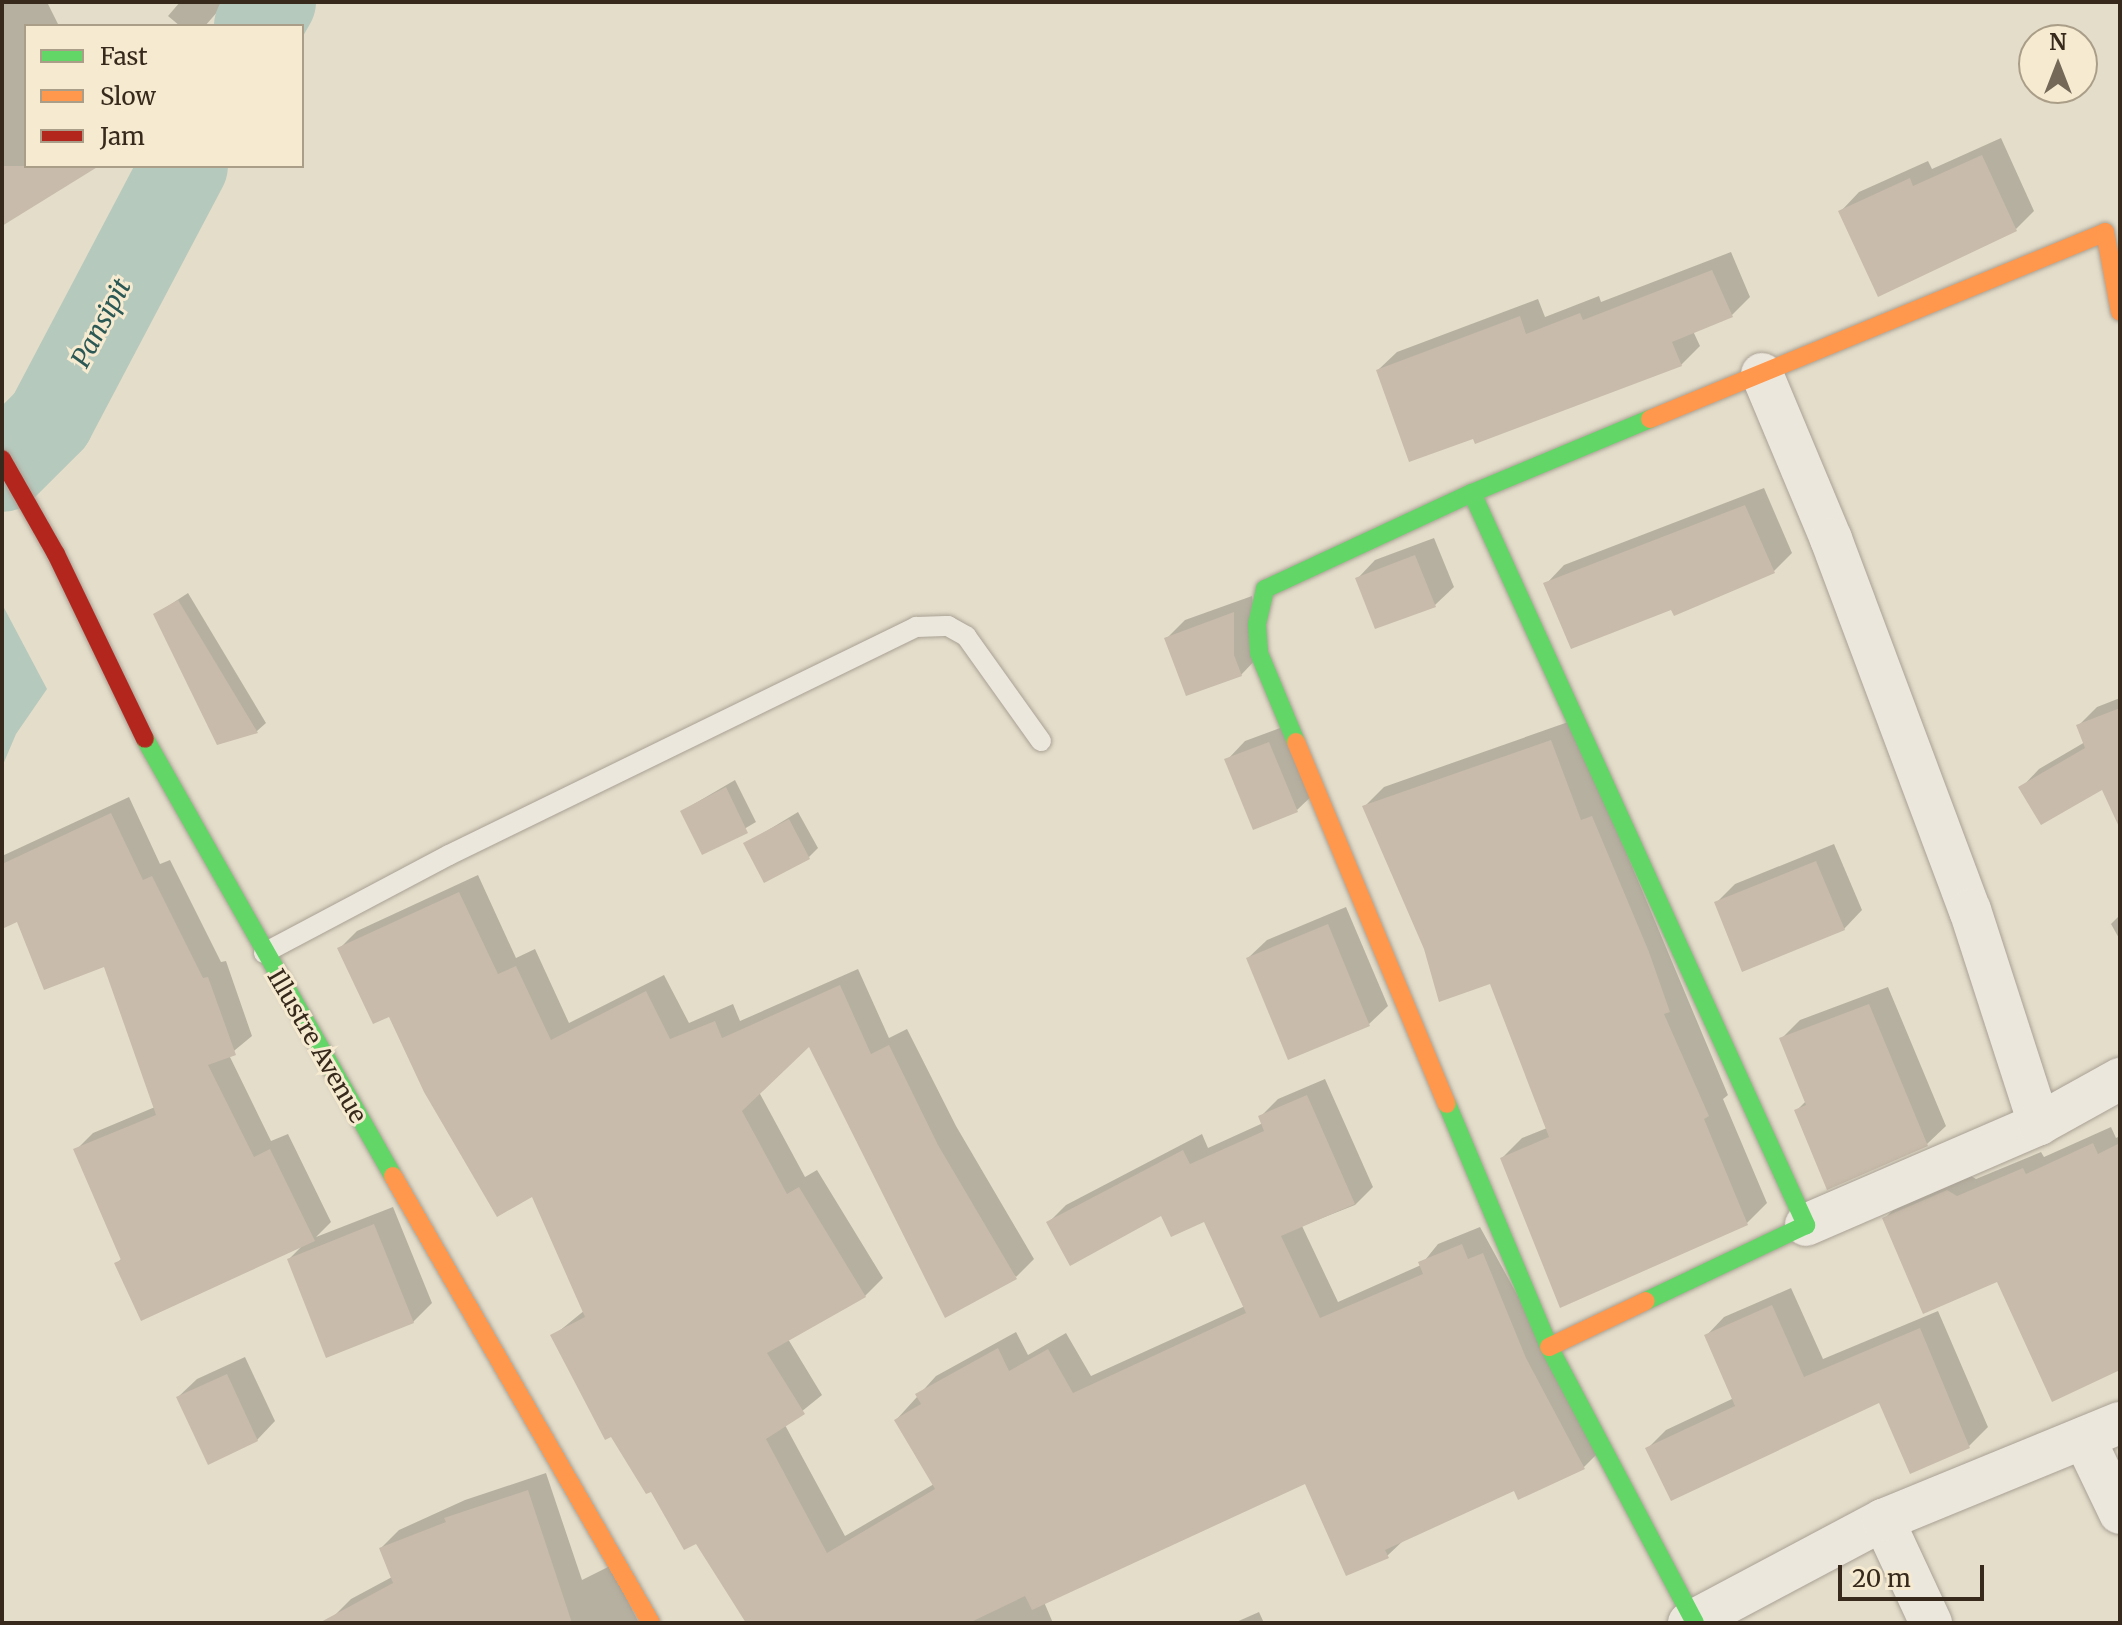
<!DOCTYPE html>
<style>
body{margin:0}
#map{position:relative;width:2122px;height:1625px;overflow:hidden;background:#e4ddca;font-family:Merriweather,serif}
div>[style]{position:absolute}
.water>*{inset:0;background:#b6c9bd}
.shadow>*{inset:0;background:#0003}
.river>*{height:88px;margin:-44px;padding:0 44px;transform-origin:44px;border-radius:44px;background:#b6c9bd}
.building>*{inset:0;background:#c8bbab}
.roads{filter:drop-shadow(0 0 2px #a9a194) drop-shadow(0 0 2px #a9a194)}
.lane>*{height:20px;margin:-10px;padding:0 10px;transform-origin:10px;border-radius:10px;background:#ece7dd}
.street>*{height:42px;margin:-21px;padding:0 21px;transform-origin:21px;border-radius:21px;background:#ece7dd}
.fast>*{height:18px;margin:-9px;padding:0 9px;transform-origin:9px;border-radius:9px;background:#63d668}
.slow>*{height:18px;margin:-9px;padding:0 9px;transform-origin:9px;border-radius:9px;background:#ff974d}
.jam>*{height:18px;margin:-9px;padding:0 9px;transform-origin:9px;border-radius:9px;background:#b3261e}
span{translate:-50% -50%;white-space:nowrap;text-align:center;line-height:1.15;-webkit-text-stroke:6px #f6ebd0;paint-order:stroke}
.street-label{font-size:24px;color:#372a1c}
.water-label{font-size:26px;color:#2b5855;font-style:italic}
.frame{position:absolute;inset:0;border:4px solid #372a1c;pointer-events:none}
.legend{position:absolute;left:24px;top:24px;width:280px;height:144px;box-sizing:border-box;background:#f6ebd0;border:2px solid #aa9e88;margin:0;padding:10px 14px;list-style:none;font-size:24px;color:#372a1c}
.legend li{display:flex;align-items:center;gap:16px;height:40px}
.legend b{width:40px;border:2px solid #aa9e88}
.north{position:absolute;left:2018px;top:24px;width:80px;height:80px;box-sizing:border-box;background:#f6ebd0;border:2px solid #aa9e88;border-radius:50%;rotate:0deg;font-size:22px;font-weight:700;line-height:32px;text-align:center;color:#372a1c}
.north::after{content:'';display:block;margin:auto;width:28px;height:36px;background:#746959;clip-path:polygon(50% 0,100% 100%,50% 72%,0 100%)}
.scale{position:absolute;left:1838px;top:1565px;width:146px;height:36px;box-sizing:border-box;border:4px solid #372a1c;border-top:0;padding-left:10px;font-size:24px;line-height:28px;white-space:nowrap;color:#372a1c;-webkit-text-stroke:6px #f6ebd0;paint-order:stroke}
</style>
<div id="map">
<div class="water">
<div style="clip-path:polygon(2px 604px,47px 689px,16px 734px,2px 767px)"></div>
</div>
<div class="shadow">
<div style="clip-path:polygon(2px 2px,47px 2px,59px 26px,26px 26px,26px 166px,85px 166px,2px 223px)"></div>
<div style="clip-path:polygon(180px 2px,226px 2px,205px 26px,180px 26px,168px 16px)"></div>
<div style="clip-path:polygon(2001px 138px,2034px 211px,2016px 229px,1841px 211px,1859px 192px,1928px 161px,1932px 169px)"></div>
<div style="clip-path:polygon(1731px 252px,1750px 297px,1732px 315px,1693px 331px,1700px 346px,1681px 365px,1378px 370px,1397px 352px,1538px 299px,1545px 317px,1599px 296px,1601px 302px)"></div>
<div style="clip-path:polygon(1764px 488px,1792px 553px,1773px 572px,1672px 607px,1546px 584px,1564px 565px)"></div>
<div style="clip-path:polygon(1434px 538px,1454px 587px,1435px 605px,1357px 579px,1375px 560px)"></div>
<div style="clip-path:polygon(188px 593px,266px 723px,257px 731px,218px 742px,156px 614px)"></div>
<div style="clip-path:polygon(1252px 596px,1259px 656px,1241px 675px,1167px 638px,1185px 620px)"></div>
<div style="clip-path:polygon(2120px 698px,2120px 799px,2103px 787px,2021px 788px,2039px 769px,2085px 742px,2078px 726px,2097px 707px)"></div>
<div style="clip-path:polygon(1571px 721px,1728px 1095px,1723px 1099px,1767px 1203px,1747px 1223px,1502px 1158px,1522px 1138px,1547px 1128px,1491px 982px,1425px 948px,1364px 807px,1384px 787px)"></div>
<div style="clip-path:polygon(1288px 725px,1316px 792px,1297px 810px,1227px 760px,1245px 741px)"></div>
<div style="clip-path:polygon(735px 780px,756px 822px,703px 853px,682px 811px)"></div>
<div style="clip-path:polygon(129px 797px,160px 864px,170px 860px,221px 962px,226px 961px,252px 1036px,229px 1055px,271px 1141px,288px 1134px,331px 1222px,316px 1237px,393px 1207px,432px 1303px,413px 1322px,289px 1259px,303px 1245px,116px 1264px,122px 1258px,76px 1150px,93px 1133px,155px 1107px,105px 965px,18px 919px,2px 927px,2px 856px)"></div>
<div style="clip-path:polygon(798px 812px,818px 848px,809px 857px,745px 844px)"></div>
<div style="clip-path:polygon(1834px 844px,1862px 910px,1844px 929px,1716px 903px,1735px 884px)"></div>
<div style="clip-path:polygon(478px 875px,516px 958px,535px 949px,569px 1023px,664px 975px,689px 1023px,733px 1004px,740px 1021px,858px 969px,889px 1038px,907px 1029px,956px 1126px,1034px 1259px,1016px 1277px,809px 1044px,759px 1092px,805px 1177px,817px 1170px,883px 1278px,865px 1296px,788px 1339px,822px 1395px,785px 1425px,845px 1536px,934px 1484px,896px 1420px,936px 1376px,1016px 1332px,1028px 1355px,1066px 1333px,1091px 1376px,1245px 1306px,1205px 1219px,1162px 1213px,1048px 1223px,1066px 1205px,1202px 1134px,1208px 1148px,1263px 1123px,1260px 1117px,1278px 1099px,1325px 1079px,1373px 1187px,1355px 1205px,1302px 1226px,1338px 1302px,1421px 1265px,1438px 1244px,1480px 1227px,1602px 1449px,1584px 1467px,1515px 1489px,1405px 1539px,1387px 1556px,1306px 1481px,1044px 1602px,1053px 1623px,752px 1623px,696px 1541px,652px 1489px,553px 1336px,585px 1310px,533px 1195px,339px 949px,357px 931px)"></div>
<div style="clip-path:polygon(1346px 907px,1388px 1006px,1369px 1024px,1289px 1057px,1248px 958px,1267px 940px)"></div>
<div style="clip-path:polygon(2120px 915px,2120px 940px,2111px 924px)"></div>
<div style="clip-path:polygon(1888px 987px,1946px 1126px,1927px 1144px,1797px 1110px,1806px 1101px,1782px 1038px,1800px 1020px)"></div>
<div style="clip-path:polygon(2111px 1127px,2116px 1138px,2120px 1136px,2120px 1368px,1998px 1279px,1884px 1219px,1902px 1201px,1966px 1173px,1976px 1179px,2041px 1152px,2044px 1157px)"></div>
<div style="clip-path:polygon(1791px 1288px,1823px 1359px,1938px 1311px,1988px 1427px,1969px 1446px,1911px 1471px,1880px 1401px,1648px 1448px,1666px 1430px,1734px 1398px,1706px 1336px,1724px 1317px)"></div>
<div style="clip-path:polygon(245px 1357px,275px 1421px,257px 1440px,178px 1397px,197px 1379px)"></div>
<div style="clip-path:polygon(546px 1473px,582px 1580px,610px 1566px,639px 1623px,337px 1623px,333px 1617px,351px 1599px,392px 1577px,381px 1548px,399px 1530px,465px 1500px)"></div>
<div style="clip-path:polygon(1259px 1612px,1264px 1623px,1234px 1623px)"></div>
</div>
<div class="river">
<div style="left:258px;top:26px;width:28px;rotate:-60deg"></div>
<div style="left:2px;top:468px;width:68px;rotate:-45deg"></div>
<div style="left:50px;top:420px;width:287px;rotate:-62.2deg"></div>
</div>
<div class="building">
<div style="clip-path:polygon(1982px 155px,2017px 231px,1878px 297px,1838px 211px,1910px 178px,1913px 186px)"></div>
<div style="clip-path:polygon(2px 166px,99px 166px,2px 226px)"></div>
<div style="clip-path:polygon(1712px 270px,1733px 317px,1672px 342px,1682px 366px,1475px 444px,1473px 439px,1409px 462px,1376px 370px,1520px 316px,1526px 334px,1580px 313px,1583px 320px)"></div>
<div style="clip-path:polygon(1745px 505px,1775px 573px,1674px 616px,1671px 610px,1571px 649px,1543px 583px)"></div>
<div style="clip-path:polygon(1415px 555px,1436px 607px,1375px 629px,1355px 578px)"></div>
<div style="clip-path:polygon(178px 600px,258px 733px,217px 745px,153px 614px)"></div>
<div style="clip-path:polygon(1234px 612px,1234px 655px,1242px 676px,1186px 696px,1164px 638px)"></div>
<div style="clip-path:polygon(2120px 708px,2120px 829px,2102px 790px,2041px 825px,2018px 787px,2085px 748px,2076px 725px)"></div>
<div style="clip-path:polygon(1551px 740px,1581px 820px,1592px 816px,1649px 952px,1670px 1012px,1664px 1014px,1709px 1116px,1704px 1119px,1748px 1225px,1560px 1308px,1500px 1158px,1549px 1137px,1490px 984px,1439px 1002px,1424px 949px,1362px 806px)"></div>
<div style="clip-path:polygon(1269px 742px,1298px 812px,1253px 830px,1224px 759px)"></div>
<div style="clip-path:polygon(726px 787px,748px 833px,702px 855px,680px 811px)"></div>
<div style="clip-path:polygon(111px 813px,143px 880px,152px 876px,203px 978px,208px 977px,236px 1055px,208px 1065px,254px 1157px,270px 1149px,315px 1241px,141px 1321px,114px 1263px,121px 1260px,73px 1149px,156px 1115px,104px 967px,44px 990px,17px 922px,2px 929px,2px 864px)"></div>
<div style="clip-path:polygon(789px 819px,810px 859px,764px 883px,743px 843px)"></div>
<div style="clip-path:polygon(1816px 861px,1845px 930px,1742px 972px,1714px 902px)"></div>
<div style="clip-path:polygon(459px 892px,498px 974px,516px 966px,551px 1040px,646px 991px,670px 1039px,715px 1021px,722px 1038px,840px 985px,871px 1054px,889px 1045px,938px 1145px,1017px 1279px,945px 1318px,809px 1047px,742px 1111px,787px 1194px,799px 1187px,866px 1297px,767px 1353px,805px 1414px,766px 1439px,827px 1553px,935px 1489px,894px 1420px,921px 1404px,915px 1394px,998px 1348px,1009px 1371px,1048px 1349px,1073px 1393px,1246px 1313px,1204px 1222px,1171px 1237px,1161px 1216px,1070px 1266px,1046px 1222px,1183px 1150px,1190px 1164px,1264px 1131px,1258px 1116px,1307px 1095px,1355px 1204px,1281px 1236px,1320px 1318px,1423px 1274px,1418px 1262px,1462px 1244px,1468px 1259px,1483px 1253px,1526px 1358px,1585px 1469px,1518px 1500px,1514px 1491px,1385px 1550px,1389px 1558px,1346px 1576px,1305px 1484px,1032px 1610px,1025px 1596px,969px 1623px,746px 1623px,696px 1544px,684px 1550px,651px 1492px,646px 1494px,611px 1437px,605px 1440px,550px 1335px,585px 1317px,532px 1197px,497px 1217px,424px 1092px,389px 1017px,373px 1024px,337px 948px)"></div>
<div style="clip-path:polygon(1328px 924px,1370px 1026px,1288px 1060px,1246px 958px)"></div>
<div style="clip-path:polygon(1869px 1004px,1928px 1146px,1827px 1190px,1794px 1110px,1806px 1105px,1779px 1038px)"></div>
<div style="clip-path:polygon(2093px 1143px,2098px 1154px,2120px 1143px,2120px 1370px,2052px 1402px,1997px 1282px,1923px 1314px,1882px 1218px,1947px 1190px,1957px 1196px,2023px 1168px,2026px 1174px)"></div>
<div style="clip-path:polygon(374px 1224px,414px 1323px,326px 1358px,287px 1259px)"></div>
<div style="clip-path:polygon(1772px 1305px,1804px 1377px,1920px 1328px,1970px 1448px,1910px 1474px,1879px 1403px,1671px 1501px,1645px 1448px,1735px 1406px,1704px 1335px)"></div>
<div style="clip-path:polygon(227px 1374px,258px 1441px,208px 1465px,176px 1397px)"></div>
<div style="clip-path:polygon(528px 1490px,572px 1623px,319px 1623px,393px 1583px,379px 1548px,446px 1522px,444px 1518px)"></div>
</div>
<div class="roads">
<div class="lane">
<div style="left:264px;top:953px;width:209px;rotate:-27.9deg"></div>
<div style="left:449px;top:855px;width:520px;rotate:-26.02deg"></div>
<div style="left:916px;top:627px;width:32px;rotate:-2deg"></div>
<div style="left:948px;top:626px;width:21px;rotate:29deg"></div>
<div style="left:966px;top:636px;width:129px;rotate:54.5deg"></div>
</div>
<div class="street">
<div style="left:1762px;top:374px;width:179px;rotate:67.3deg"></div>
<div style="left:1831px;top:539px;width:396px;rotate:69.5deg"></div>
<div style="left:1970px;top:910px;width:225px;rotate:72.1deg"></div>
<div style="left:2039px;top:1124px;width:254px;rotate:156.6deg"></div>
<div style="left:2039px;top:1124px;width:93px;rotate:-29.1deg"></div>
<div style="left:2084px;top:1438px;width:83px;rotate:64.4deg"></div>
<div style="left:1883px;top:1520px;width:114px;rotate:65deg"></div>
<div style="left:1689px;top:1623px;width:220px;rotate:-28deg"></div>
<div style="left:1883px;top:1520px;width:256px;rotate:-22.3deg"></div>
</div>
<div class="fast">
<div style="left:1472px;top:493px;width:805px;rotate:65.47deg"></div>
<div style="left:1806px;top:1225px;width:177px;rotate:154.6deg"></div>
<div style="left:145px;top:739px;width:502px;rotate:60.42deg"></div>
<div style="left:1296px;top:742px;width:96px;rotate:-112.6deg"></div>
<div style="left:1259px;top:653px;width:29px;rotate:-94deg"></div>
<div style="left:1257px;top:624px;width:36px;rotate:-77deg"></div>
<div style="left:1265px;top:589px;width:228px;rotate:-24.9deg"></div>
<div style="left:1472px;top:493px;width:193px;rotate:-22.6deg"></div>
<div style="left:1447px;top:1104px;width:264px;rotate:67.2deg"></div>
<div style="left:1549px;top:1347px;width:312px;rotate:62.1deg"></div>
</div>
<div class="slow">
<div style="left:1650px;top:419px;width:492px;rotate:-22.3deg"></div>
<div style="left:2105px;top:232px;width:81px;rotate:79.4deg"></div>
<div style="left:1296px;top:742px;width:392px;rotate:67.4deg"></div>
<div style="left:393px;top:1176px;width:516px;rotate:60.01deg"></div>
<div style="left:1549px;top:1347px;width:107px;rotate:-25.4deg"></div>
</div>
<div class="jam">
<div style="left:2px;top:459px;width:109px;rotate:60.4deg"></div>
<div style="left:56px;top:554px;width:205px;rotate:64.3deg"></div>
</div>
</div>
<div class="street-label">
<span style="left:317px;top:1046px;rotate:60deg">Illustre Avenue</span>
</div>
<div class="water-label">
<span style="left:101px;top:323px;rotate:-62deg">Pansipit</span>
</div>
<div class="frame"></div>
<ul class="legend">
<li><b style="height:10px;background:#63d668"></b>Fast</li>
<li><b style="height:10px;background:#ff974d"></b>Slow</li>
<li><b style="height:10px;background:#b3261e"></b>Jam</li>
</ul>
<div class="north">N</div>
<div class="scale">20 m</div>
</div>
